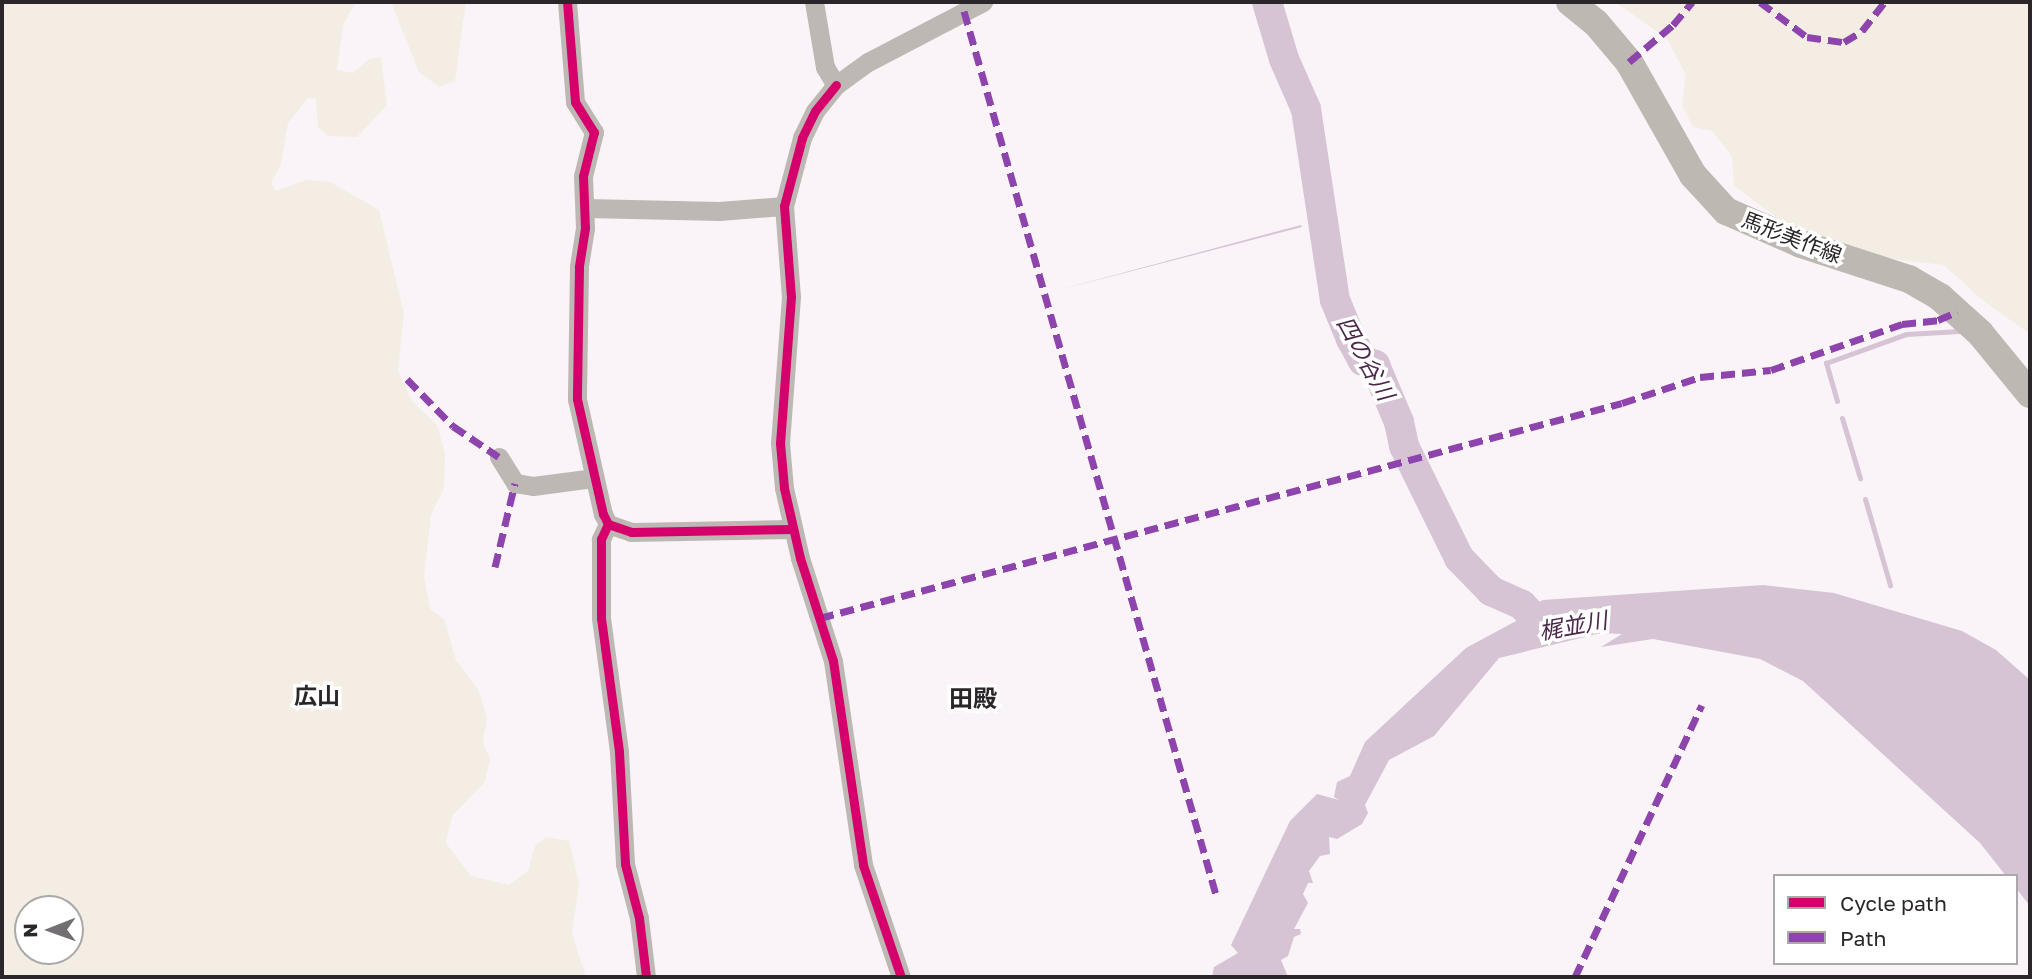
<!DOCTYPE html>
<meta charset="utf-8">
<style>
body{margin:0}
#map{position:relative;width:2032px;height:979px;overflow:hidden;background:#faf4f9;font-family:"Golos Text","Noto Sans JP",sans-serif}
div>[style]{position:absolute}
.green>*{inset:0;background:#f3ede3}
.water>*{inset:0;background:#d6c3d4}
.stream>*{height:5px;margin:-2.5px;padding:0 2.5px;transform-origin:2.5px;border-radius:2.5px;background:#d6c3d4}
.river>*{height:30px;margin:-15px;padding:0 15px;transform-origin:15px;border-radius:15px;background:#d6c3d4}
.street>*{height:19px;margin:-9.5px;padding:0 9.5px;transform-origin:9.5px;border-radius:9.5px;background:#beb8b4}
.secondary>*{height:28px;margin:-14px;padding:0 14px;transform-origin:14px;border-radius:14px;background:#beb8b3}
.quiet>*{height:7px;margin-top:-3.5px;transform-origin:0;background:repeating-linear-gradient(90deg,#8e44ad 0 14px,transparent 0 21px)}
.cycleway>*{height:9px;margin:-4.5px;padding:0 4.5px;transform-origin:4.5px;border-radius:4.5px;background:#d6006c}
span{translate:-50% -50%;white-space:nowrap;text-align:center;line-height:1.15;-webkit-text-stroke:7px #fff;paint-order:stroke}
.street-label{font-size:21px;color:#2a2629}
.water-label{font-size:23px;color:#4a2849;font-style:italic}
.neighbourhood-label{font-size:23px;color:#2a2629;font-weight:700}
.quarter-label{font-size:24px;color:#2a2629;font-weight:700}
.frame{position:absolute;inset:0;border:4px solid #2a2629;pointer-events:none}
.legend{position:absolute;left:1773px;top:874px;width:245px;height:91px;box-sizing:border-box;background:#fff;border:2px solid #aaa8a9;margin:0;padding:9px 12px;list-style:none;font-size:21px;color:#2a2629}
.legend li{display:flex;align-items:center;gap:14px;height:35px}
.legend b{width:35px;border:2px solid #aaa8a9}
.north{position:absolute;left:14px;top:895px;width:70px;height:70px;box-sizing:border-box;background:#fff;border:2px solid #aaa8a9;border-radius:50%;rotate:269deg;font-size:19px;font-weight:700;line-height:28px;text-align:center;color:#2a2629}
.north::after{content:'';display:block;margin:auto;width:24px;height:32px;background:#736e72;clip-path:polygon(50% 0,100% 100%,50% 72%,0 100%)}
</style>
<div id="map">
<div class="green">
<div style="clip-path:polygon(evenodd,2px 2px,356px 2px,343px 25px,337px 70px,353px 73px,369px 59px,381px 57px,387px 105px,357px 137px,328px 136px,318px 127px,316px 99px,308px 98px,288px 123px,281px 164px,271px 183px,276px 191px,306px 180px,330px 182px,379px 210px,404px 314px,398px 371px,412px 401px,437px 425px,445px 453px,444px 488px,431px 515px,424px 576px,430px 609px,444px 619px,456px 660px,478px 689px,487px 717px,483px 742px,490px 759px,485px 782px,452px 816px,446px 843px,471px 876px,509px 885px,528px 871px,535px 846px,546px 837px,569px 841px,579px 883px,572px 934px,586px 977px,2px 977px,2px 2px,70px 909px,70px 951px,28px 951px,28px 909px,70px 909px)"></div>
<div style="clip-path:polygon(391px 2px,466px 2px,455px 81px,439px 87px,419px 72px)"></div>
<div style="clip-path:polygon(1615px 2px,2030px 2px,2030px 334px,1981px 299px,1944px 265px,1885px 258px,1790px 227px,1734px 186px,1732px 156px,1712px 131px,1693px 127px,1682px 105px,1686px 75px,1667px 39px)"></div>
</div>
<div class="water">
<div style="clip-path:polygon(1301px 225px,1302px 227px,1055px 291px)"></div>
<div style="clip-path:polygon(1763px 585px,1834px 593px,1962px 631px,1996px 650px,2030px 680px,2030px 906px,2016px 888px,2016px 876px,2006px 876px,1980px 843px,1803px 681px,1760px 659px,1653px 639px,1601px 647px,1622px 634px,1601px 633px,1499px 658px,1434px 736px,1389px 760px,1365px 805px,1368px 813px,1362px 824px,1337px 839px,1329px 837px,1330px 854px,1320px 856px,1309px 871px,1313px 883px,1308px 883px,1303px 894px,1308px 903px,1294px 929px,1300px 929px,1301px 934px,1294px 937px,1288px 956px,1281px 960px,1288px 977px,1212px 977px,1214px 967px,1238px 953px,1231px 945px,1290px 821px,1317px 794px,1339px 800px,1334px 797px,1337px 782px,1350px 776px,1365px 742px,1466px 648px,1516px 621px,1519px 611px,1543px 600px)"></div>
</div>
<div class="stream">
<div style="left:1837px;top:401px;width:40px;rotate:-106deg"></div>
<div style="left:1826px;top:363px;width:85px;rotate:-19.9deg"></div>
<div style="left:1906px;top:334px;width:54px;rotate:-3.2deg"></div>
<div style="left:1842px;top:418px;width:63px;rotate:73.3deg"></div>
<div style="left:1865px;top:499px;width:90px;rotate:73.8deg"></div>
</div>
<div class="river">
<div style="left:1267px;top:2px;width:59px;rotate:73.4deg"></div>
<div style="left:1284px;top:59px;width:55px;rotate:66.3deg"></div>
<div style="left:1306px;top:109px;width:193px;rotate:81.4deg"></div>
<div style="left:1335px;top:300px;width:42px;rotate:67.7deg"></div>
<div style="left:1351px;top:339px;width:25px;rotate:61deg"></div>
<div style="left:1363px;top:361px;width:13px;rotate:18deg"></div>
<div style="left:1375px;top:365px;width:62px;rotate:67.2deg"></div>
<div style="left:1399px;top:422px;width:25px;rotate:78deg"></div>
<div style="left:1404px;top:446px;width:125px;rotate:63.8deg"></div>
<div style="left:1459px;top:558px;width:46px;rotate:45.9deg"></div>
<div style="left:1491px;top:591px;width:34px;rotate:24deg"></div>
<div style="left:1522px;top:605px;width:29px;rotate:46deg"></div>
</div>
<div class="street">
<div style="left:567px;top:2px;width:100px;rotate:85.4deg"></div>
<div style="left:575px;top:102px;width:36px;rotate:58deg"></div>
<div style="left:594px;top:132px;width:45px;rotate:104deg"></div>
<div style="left:583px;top:176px;width:52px;rotate:87.8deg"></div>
<div style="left:585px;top:228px;width:39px;rotate:99deg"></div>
<div style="left:579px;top:267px;width:132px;rotate:90.9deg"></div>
<div style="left:577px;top:399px;width:118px;rotate:77.3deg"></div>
<div style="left:603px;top:514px;width:11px;rotate:63deg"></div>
<div style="left:608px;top:524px;width:24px;rotate:19deg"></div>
<div style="left:631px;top:532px;width:161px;rotate:-1.1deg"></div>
<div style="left:814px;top:2px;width:66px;rotate:80.4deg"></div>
<div style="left:825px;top:67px;width:21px;rotate:59deg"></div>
<div style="left:836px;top:85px;width:39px;rotate:-36deg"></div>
<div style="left:868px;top:62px;width:130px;rotate:-27.6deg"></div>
<div style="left:836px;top:85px;width:33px;rotate:129deg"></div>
<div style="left:815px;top:111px;width:30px;rotate:116deg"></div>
<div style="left:802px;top:138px;width:70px;rotate:104.8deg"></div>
<div style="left:784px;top:206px;width:91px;rotate:85.6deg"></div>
<div style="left:791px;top:297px;width:146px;rotate:94.3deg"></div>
<div style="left:780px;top:443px;width:45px;rotate:84.9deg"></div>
<div style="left:784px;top:488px;width:72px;rotate:77.1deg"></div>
<div style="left:800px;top:558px;width:108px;rotate:72.2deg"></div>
<div style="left:833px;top:661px;width:206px;rotate:81.6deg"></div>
<div style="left:863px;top:865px;width:118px;rotate:71.3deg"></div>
<div style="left:586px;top:208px;width:133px;rotate:1.3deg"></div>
<div style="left:719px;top:211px;width:65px;rotate:-4.4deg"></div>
<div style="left:499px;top:457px;width:31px;rotate:58deg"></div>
<div style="left:515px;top:483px;width:18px;rotate:9deg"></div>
<div style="left:533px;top:486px;width:62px;rotate:-7.5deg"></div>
<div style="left:608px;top:524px;width:17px;rotate:115deg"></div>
<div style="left:601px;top:539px;width:79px;rotate:90deg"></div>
<div style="left:601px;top:618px;width:135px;rotate:82.3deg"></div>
<div style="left:619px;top:752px;width:112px;rotate:86.9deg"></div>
<div style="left:625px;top:864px;width:56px;rotate:75.5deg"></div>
<div style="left:639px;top:918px;width:59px;rotate:83.2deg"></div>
</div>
<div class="secondary">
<div style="left:1570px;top:2px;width:33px;rotate:39deg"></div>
<div style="left:1596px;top:23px;width:51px;rotate:49.8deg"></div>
<div style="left:1629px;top:62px;width:130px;rotate:60.5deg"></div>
<div style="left:1693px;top:175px;width:49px;rotate:47.5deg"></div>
<div style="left:1726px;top:211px;width:82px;rotate:23.7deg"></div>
<div style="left:1801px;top:244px;width:114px;rotate:18deg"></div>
<div style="left:1909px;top:279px;width:36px;rotate:30deg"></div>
<div style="left:1940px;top:297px;width:54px;rotate:42deg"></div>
<div style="left:1980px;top:333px;width:79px;rotate:50.7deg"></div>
</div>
<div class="quiet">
<div style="left:1760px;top:2px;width:59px;rotate:36.7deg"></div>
<div style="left:1807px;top:37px;width:37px;rotate:8deg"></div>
<div style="left:1844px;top:42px;width:21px;rotate:-31deg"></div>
<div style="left:1862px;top:31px;width:37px;rotate:-52deg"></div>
<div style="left:964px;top:11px;width:922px;rotate:74.08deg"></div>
<div style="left:1629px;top:62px;width:57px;rotate:-40.1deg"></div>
<div style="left:1673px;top:25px;width:30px;rotate:-50deg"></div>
<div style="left:407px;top:379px;width:66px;rotate:45.6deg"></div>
<div style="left:453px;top:426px;width:55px;rotate:34deg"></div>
<div style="left:495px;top:567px;width:86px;rotate:-76.6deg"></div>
<div style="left:820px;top:618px;width:830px;rotate:-15.01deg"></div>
<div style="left:1622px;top:403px;width:82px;rotate:-18.4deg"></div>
<div style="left:1700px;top:377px;width:71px;rotate:-5.6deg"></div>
<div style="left:1771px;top:370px;width:139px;rotate:-19.3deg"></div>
<div style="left:1902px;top:324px;width:36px;rotate:-6deg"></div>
<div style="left:1938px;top:320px;width:21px;rotate:-23deg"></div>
<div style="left:1575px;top:977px;width:300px;rotate:-65deg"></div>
</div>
<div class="cycleway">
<div style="left:567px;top:2px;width:100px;rotate:85.4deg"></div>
<div style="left:575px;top:102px;width:36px;rotate:58deg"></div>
<div style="left:594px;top:132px;width:45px;rotate:104deg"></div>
<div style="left:583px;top:176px;width:52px;rotate:87.8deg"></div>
<div style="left:585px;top:228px;width:39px;rotate:99deg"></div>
<div style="left:579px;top:267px;width:132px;rotate:90.9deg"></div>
<div style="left:577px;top:399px;width:118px;rotate:77.3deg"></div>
<div style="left:603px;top:514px;width:11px;rotate:63deg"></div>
<div style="left:608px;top:524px;width:24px;rotate:19deg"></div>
<div style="left:631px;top:532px;width:161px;rotate:-1.1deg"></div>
<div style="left:836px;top:85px;width:33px;rotate:129deg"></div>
<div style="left:815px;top:111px;width:30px;rotate:116deg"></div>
<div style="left:802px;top:138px;width:70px;rotate:104.8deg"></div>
<div style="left:784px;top:206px;width:91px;rotate:85.6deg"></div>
<div style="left:791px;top:297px;width:146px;rotate:94.3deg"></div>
<div style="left:780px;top:443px;width:45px;rotate:84.9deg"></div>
<div style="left:784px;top:488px;width:72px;rotate:77.1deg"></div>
<div style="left:800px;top:558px;width:108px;rotate:72.2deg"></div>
<div style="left:833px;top:661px;width:206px;rotate:81.6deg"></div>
<div style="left:863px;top:865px;width:118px;rotate:71.3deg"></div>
<div style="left:608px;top:524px;width:17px;rotate:115deg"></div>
<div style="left:601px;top:539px;width:79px;rotate:90deg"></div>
<div style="left:601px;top:618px;width:135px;rotate:82.3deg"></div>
<div style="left:619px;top:752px;width:112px;rotate:86.9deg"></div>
<div style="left:625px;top:864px;width:56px;rotate:75.5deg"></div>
<div style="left:639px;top:918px;width:59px;rotate:83.2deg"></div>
</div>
<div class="street-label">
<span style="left:1792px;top:237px;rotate:21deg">馬形美作線</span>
</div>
<div class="water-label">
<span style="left:1366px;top:358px;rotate:61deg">四の谷川</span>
<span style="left:1573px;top:625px;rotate:-10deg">梶並川</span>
</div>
<div class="neighbourhood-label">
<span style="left:317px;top:695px">広山</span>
</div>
<div class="quarter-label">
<span style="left:973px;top:698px">田殿</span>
</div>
<div class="frame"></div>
<ul class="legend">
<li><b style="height:9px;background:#d6006c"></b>Cycle path</li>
<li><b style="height:9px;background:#8e44ad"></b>Path</li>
</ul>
<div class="north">N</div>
</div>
